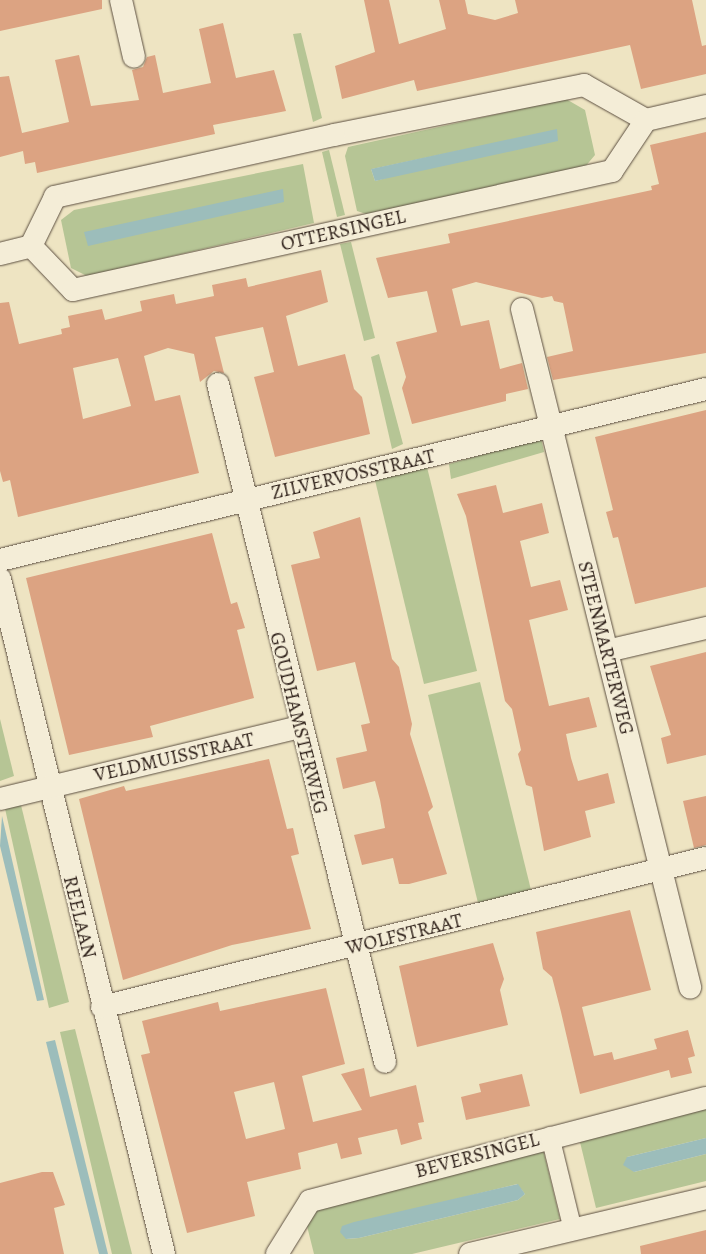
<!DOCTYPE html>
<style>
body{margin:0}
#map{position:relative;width:706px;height:1254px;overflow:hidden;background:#eee4c2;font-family:Alegreya,serif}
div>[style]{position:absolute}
.green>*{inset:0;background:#b6c595}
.water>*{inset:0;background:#9cbdbb}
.building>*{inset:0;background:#dca382}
.roads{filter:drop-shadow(0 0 1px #5d5042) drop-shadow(0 0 1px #5d5042)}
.pedestrian>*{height:18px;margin:-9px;padding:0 9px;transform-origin:9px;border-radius:9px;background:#f4edd7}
.minor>*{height:22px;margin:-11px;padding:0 11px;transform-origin:11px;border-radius:11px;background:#f4edd7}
span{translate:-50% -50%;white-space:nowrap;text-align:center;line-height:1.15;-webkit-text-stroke:4.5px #f4edd7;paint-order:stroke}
.street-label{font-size:20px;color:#2d1f18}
</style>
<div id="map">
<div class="green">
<div style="clip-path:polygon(301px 33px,322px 118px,313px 122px,293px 34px)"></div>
<div style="clip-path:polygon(evenodd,566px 99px,585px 110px,595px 155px,584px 168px,366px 214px,357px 211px,345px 156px,348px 147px,566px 99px,557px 130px,375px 181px,371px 169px,372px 169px,557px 130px)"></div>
<div style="clip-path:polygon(329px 150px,345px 215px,337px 217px,322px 152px)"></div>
<div style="clip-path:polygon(303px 164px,314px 223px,87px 276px,71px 268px,61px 220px,74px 210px)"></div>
<div style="clip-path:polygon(351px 242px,375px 338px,364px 341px,340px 244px)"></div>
<div style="clip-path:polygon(379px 354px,403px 444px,392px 449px,371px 357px)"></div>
<div style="clip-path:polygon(541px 438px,544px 452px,451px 479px,449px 464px)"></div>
<div style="clip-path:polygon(426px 463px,477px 671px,424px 684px,374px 476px)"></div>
<div style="clip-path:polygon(480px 682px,531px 890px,478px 903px,428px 695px)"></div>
<div style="clip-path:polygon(0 719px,14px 776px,0 781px)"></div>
<div style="clip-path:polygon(20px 801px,69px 1002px,49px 1008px,4px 804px)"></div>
<div style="clip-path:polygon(75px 1029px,132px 1254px,112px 1254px,60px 1032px)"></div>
<div style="clip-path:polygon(706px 1108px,706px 1138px,627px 1157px,634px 1172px,706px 1154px,706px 1181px,596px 1208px,579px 1138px)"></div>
<div style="clip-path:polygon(evenodd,543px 1149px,560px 1219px,412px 1254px,314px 1254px,305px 1218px,314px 1203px,543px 1149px,517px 1184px,525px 1194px,518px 1200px,359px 1238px,347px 1239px,342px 1227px,517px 1184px)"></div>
</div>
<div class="water">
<div style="clip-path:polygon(557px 129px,558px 141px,375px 181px,371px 169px)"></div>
<div style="clip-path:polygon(283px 189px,284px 202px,88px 246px,84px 232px)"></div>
<div style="clip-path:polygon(2px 816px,44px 1000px,37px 1001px,0 846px)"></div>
<div style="clip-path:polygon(55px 1040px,108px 1254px,99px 1254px,46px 1042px)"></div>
<div style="clip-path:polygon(706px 1138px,706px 1154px,634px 1172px,623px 1165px,627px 1157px)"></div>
<div style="clip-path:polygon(518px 1184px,525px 1194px,518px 1200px,359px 1238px,346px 1239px,340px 1232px,342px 1226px,354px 1222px)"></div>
</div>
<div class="building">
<div style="clip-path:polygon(0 0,102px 0,102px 9px,0 31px)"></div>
<div style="clip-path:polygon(364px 0,389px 0,399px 44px,446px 29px,439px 0,465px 0,468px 14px,495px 20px,518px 13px,515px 0,692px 0,702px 46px,706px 45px,706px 74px,641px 89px,630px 45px,417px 91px,414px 80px,342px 99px,335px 66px,375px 52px)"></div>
<div style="clip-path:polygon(223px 23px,236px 78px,274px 70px,286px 111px,213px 125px,215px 134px,37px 173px,35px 162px,25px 164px,23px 151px,0 157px,0 77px,9px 76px,22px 133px,69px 122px,55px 60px,79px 55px,91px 106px,139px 100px,132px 70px,143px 67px,147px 57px,155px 55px,163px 93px,211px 83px,199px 29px)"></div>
<div style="clip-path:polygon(706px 132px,706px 353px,553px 380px,547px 357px,573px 351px,563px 303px,554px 301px,552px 296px,542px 298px,476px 282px,452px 289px,461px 326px,489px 320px,500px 369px,522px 363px,528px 389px,506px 394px,506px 401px,412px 424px,402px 388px,406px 377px,396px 342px,437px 332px,427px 291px,388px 298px,376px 258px,450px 243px,448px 234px,652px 190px,651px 186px,659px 184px,650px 145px)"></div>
<div style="clip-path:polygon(evenodd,321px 270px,328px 302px,286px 316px,298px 366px,345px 354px,354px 389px,362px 397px,370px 434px,275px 457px,254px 377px,274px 372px,263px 327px,215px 337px,224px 373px,214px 371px,200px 382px,194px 354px,168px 348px,144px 356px,155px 401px,180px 395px,199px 473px,18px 517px,10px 480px,3px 482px,0 471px,0 303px,9px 302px,19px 344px,62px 334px,61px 329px,70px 327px,68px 316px,102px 309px,105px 320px,142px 311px,140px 301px,174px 294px,176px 304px,214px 296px,212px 285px,246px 278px,248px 287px,321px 270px,118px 358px,131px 406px,83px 419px,73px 368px,118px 358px)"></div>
<div style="clip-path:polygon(706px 410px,706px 587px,635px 604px,618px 537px,613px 538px,606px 512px,613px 510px,595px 437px)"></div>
<div style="clip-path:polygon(496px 485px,503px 513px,542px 503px,549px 533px,520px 541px,531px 587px,560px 580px,568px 610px,529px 620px,549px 706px,589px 697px,597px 727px,566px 734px,571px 758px,578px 781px,608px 773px,615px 803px,585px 811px,591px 837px,544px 851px,532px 787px,526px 785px,518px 754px,521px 750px,512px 709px,505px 701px,466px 516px,457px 494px)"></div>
<div style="clip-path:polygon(360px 517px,392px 659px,399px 667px,412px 724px,410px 734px,433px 807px,428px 812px,447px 874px,409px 884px,399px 884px,393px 858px,362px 865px,354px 835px,385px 828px,380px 800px,375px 781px,343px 789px,336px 758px,367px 751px,361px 725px,370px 723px,355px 662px,317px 671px,291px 565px,320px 558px,313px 532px)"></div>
<div style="clip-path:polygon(212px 533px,231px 604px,237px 602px,245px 628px,237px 630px,254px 698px,150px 726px,153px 737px,69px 755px,26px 578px)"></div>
<div style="clip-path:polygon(706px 652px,706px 755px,667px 764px,661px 738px,671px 735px,650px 666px)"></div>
<div style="clip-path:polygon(269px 759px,287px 829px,293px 828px,299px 854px,291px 856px,311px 929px,232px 945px,123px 980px,79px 799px,124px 786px,126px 791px)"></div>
<div style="clip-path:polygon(706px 796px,706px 845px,694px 848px,683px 801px)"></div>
<div style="clip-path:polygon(630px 910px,651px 990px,582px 1007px,594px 1056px,612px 1052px,614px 1060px,657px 1049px,654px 1039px,688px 1030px,695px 1056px,688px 1058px,692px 1073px,671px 1078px,669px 1070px,580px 1094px,561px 1012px,552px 977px,543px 969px,536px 932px)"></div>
<div style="clip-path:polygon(493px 943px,504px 979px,500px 990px,508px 1025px,417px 1047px,399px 966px)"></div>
<div style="clip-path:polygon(evenodd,326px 988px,345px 1064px,302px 1076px,313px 1122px,362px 1110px,341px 1074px,364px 1068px,370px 1097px,416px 1085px,424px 1122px,418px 1123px,422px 1139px,401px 1145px,397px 1129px,358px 1138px,362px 1154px,341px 1159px,337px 1143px,298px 1153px,301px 1169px,247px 1182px,255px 1216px,187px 1233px,141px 1055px,150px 1053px,142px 1021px,218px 1002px,220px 1011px,326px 988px,274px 1082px,285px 1129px,246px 1139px,234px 1092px,274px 1082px)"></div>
<div style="clip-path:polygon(522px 1074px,530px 1106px,466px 1120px,461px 1097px,481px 1092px,479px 1084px)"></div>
<div style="clip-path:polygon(42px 1172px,53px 1172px,65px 1205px,54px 1208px,64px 1254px,0 1254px,0 1183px)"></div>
<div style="clip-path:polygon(706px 1230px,706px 1254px,641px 1254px,640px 1246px)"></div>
</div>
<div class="roads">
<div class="pedestrian">
<div style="left:550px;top:1136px;width:97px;rotate:76.3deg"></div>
</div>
<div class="minor">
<div style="left:121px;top:0;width:58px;rotate:77.2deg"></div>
<div style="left:646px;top:120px;width:71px;rotate:-150.6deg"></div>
<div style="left:584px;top:85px;width:255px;rotate:168.7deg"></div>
<div style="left:334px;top:135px;width:286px;rotate:167.5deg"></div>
<div style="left:55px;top:197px;width:55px;rotate:116.1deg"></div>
<div style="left:31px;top:246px;width:61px;rotate:46.3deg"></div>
<div style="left:73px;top:290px;width:552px;rotate:-12.45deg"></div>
<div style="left:612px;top:171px;width:61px;rotate:-56.3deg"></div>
<div style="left:646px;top:120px;width:62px;rotate:-13.1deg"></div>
<div style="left:0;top:254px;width:32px;rotate:-14deg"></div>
<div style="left:522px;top:309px;width:699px;rotate:76.08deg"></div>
<div style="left:218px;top:384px;width:698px;rotate:76.16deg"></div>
<div style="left:0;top:560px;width:726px;rotate:-13.62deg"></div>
<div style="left:0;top:579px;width:695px;rotate:76.34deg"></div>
<div style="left:607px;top:651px;width:102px;rotate:-13.1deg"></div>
<div style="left:0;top:799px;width:309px;rotate:-13.5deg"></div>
<div style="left:102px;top:1007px;width:622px;rotate:-13.86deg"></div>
<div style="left:277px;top:1254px;width:62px;rotate:-58.1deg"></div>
<div style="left:310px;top:1201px;width:409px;rotate:-14.6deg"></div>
<div style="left:470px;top:1254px;width:243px;rotate:-13.3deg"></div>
</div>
</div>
<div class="street-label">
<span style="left:343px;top:230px;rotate:-13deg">OTTERSINGEL</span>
<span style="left:353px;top:474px;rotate:-13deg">ZILVERVOSSTRAAT</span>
<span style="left:606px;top:648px;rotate:76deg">STEENMARTERWEG</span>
<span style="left:299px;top:723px;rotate:76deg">GOUDHAMSTERWEG</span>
<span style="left:174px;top:757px;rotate:-13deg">VELDMUISSTRAAT</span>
<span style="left:80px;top:917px;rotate:76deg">REELAAN</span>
<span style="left:404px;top:934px;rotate:-14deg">WOLFSTRAAT</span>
<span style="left:477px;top:1155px;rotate:-15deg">BEVERSINGEL</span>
</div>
</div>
